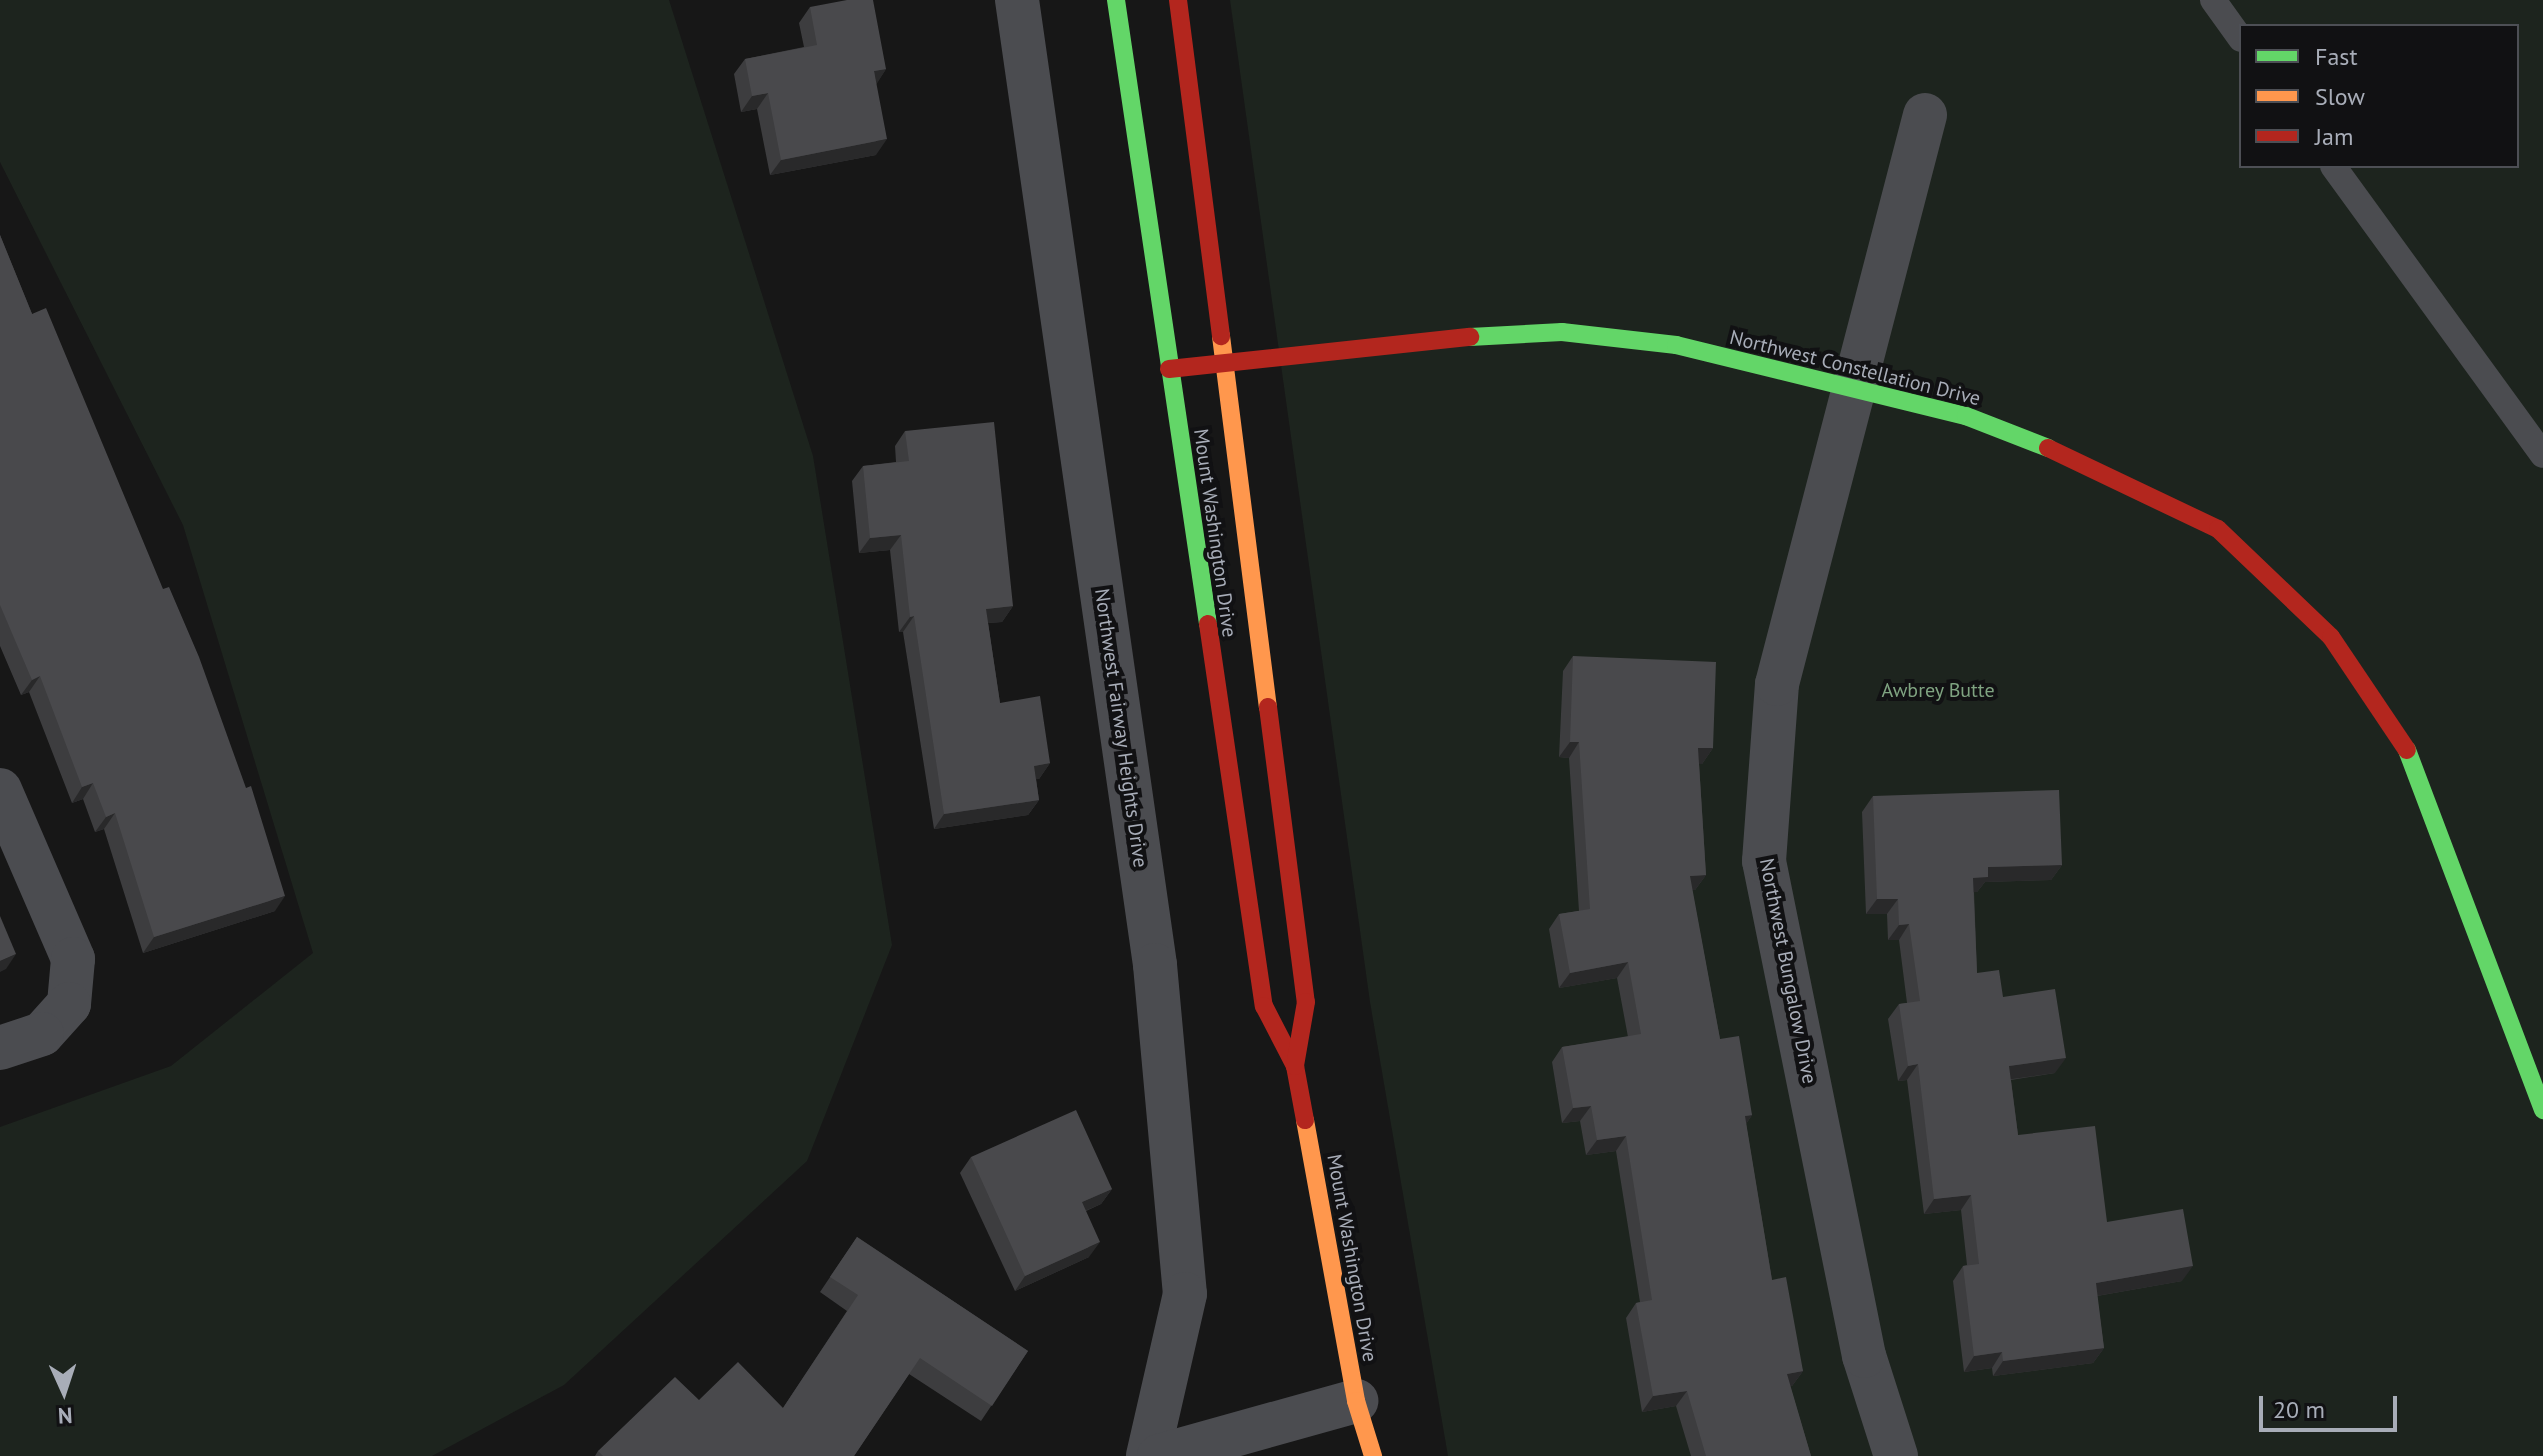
<!DOCTYPE html>
<style>
body{margin:0}
#map{position:relative;width:2543px;height:1456px;overflow:hidden;background:#171717;font-family:"PT Sans",sans-serif}
div>[style]{position:absolute}
.green>*{inset:0;background:#1d241e}
.lane>*{height:26px;margin:-13px;padding:0 13px;transform-origin:13px;border-radius:13px;background:#4b4c50}
.street>*{height:44px;margin:-22px;padding:0 22px;transform-origin:22px;border-radius:22px;background:#4b4c50}
.fast>*{height:18px;margin:-9px;padding:0 9px;transform-origin:9px;border-radius:9px;background:#63d668}
.slow>*{height:18px;margin:-9px;padding:0 9px;transform-origin:9px;border-radius:9px;background:#ff974d}
.jam>*{height:18px;margin:-9px;padding:0 9px;transform-origin:9px;border-radius:9px;background:#b3261e}
.wall>*{inset:0;background:#3d3d3f}
.shaded-wall>*{inset:0;background:#29292a}
.building>*{inset:0;background:#49494c}
span{translate:-50% -50%;white-space:nowrap;text-align:center;line-height:1.15;-webkit-text-stroke:8px #111113;paint-order:stroke}
.street-label{font-size:20px;color:#a8adb8}
.park-label{font-size:20px;color:#7fa381}
.legend{position:absolute;left:2239px;top:24px;width:280px;height:144px;box-sizing:border-box;background:#111113;border:2px solid #4d4f55;margin:0;padding:10px 14px;list-style:none;font-size:24px;color:#a8adb8}
.legend li{display:flex;align-items:center;gap:16px;height:40px}
.legend b{width:40px;border:2px solid #4d4f55}
.north{position:absolute;left:24px;top:1352px;width:80px;height:80px;-webkit-text-stroke:6px #111113;paint-order:stroke;rotate:177deg;font-size:22px;font-weight:700;line-height:32px;text-align:center;color:#a8adb8}
.north::after{content:'';display:block;margin:auto;width:28px;height:36px;background:#a8adb8;clip-path:polygon(50% 0,100% 100%,50% 72%,0 100%)}
.scale{position:absolute;left:2259px;top:1396px;width:138px;height:36px;box-sizing:border-box;border:4px solid #a8adb8;border-top:0;padding-left:10px;font-size:24px;line-height:28px;white-space:nowrap;color:#a8adb8;-webkit-text-stroke:6px #111113;paint-order:stroke}
</style>
<div id="map">
<div class="green">
<div style="clip-path:polygon(0 0,669px 0,813px 456px,892px 945px,807px 1161px,564px 1385px,432px 1456px,0 1456px,0 1127px,171px 1066px,313px 953px,183px 525px,0 162px)"></div>
<div style="clip-path:polygon(evenodd,1230px 0,2543px 0,2543px 1456px,1448px 1456px,1370px 1002px,1230px 0,2241px 26px,2517px 26px,2517px 166px,2241px 166px,2241px 26px)"></div>
</div>
<div class="lane">
<div style="left:2213px;top:0;width:48px;rotate:54.3deg"></div>
<div style="left:2333px;top:166px;width:357px;rotate:54deg"></div>
</div>
<div class="street">
<div style="left:1017px;top:0;width:975px;rotate:81.86deg"></div>
<div style="left:1155px;top:965px;width:330px;rotate:84.8deg"></div>
<div style="left:1185px;top:1294px;width:166px;rotate:102.9deg"></div>
<div style="left:0;top:790px;width:184px;rotate:66.6deg"></div>
<div style="left:73px;top:959px;width:45px;rotate:95.1deg"></div>
<div style="left:69px;top:1004px;width:40px;rotate:132deg"></div>
<div style="left:42px;top:1034px;width:44px;rotate:161.6deg"></div>
<div style="left:1159px;top:1456px;width:205px;rotate:-15.6deg"></div>
<div style="left:1896px;top:1456px;width:105px;rotate:-107.7deg"></div>
<div style="left:1864px;top:1356px;width:505px;rotate:-101.42deg"></div>
<div style="left:1764px;top:861px;width:177px;rotate:-85.8deg"></div>
<div style="left:1777px;top:684px;width:588px;rotate:-75.42deg"></div>
</div>
<div class="fast">
<div style="left:1116px;top:0;width:631px;rotate:81.61deg"></div>
<div style="left:1470px;top:337px;width:92px;rotate:-3.1deg"></div>
<div style="left:1562px;top:332px;width:115px;rotate:6.5deg"></div>
<div style="left:1676px;top:345px;width:299px;rotate:13.8deg"></div>
<div style="left:1966px;top:416px;width:88px;rotate:21.3deg"></div>
<div style="left:2407px;top:750px;width:385px;rotate:69.3deg"></div>
</div>
<div class="slow">
<div style="left:1221px;top:336px;width:374px;rotate:82.8deg"></div>
<div style="left:1305px;top:1120px;width:286px;rotate:79.7deg"></div>
<div style="left:1356px;top:1401px;width:58px;rotate:72.8deg"></div>
</div>
<div class="jam">
<div style="left:1178px;top:0;width:339px;rotate:82.7deg"></div>
<div style="left:1169px;top:369px;width:303px;rotate:-6.1deg"></div>
<div style="left:2048px;top:448px;width:188px;rotate:25.5deg"></div>
<div style="left:2218px;top:529px;width:156px;rotate:43.7deg"></div>
<div style="left:2331px;top:637px;width:136px;rotate:56.1deg"></div>
<div style="left:1208px;top:624px;width:386px;rotate:81.7deg"></div>
<div style="left:1264px;top:1006px;width:68px;rotate:62.7deg"></div>
<div style="left:1295px;top:1066px;width:55px;rotate:79.5deg"></div>
<div style="left:1268px;top:707px;width:297px;rotate:82.7deg"></div>
<div style="left:1306px;top:1002px;width:65px;rotate:99.8deg"></div>
</div>
<div class="wall">
<div style="clip-path:polygon(810px 7px,886px 69px,876px 84px,876px 155px,770px 175px,757px 109px,741px 112px,734px 74px,745px 59px,804px 47px,799px 23px)"></div>
<div style="clip-path:polygon(0 235px,275px 911px,143px 953px,104px 829px,95px 832px,83px 799px,72px 803px,29px 692px,21px 695px,0 646px)"></div>
<div style="clip-path:polygon(905px 431px,1013px 606px,1002px 622px,988px 623px,1000px 703px,1050px 763px,1039px 779px,1036px 779px,1039px 800px,1028px 815px,934px 829px,903px 632px,899px 632px,890px 550px,859px 553px,852px 481px,863px 466px,896px 462px,895px 446px)"></div>
<div style="clip-path:polygon(1573px 656px,1713px 748px,1702px 764px,1699px 763px,1706px 875px,1695px 890px,1692px 890px,1720px 1039px,1752px 1115px,1746px 1124px,1772px 1280px,1803px 1371px,1792px 1386px,1790px 1386px,1811px 1456px,1691px 1456px,1676px 1406px,1642px 1412px,1626px 1318px,1636px 1303px,1640px 1302px,1616px 1151px,1586px 1155px,1580px 1121px,1562px 1123px,1552px 1062px,1562px 1047px,1628px 1037px,1617px 978px,1559px 988px,1549px 929px,1559px 914px,1579px 911px,1569px 758px,1559px 757px,1563px 671px)"></div>
<div style="clip-path:polygon(1873px 796px,2062px 865px,2051px 880px,1985px 882px,1977px 892px,1974px 892px,1977px 973px,2003px 997px,2055px 1073px,2011px 1080px,2018px 1135px,2107px 1222px,2182px 1281px,2097px 1296px,2104px 1348px,2093px 1363px,1993px 1376px,1992px 1368px,1964px 1372px,1953px 1281px,1963px 1266px,1967px 1265px,1961px 1210px,1924px 1214px,1907px 1080px,1898px 1081px,1888px 1019px,1899px 1004px,1907px 1003px,1899px 940px,1888px 940px,1887px 914px,1866px 914px,1862px 812px)"></div>
<div style="clip-path:polygon(971px 1157px,1112px 1189px,1101px 1204px,1086px 1211px,1089px 1257px,1015px 1291px,960px 1173px)"></div>
<div style="clip-path:polygon(857px 1237px,1028px 1351px,981px 1421px,909px 1374px,854px 1456px,595px 1456px,598px 1451px,699px 1400px,783px 1408px,847px 1311px,820px 1292px)"></div>
</div>
<div class="shaded-wall">
<div style="clip-path:polygon(886px 69px,876px 85px,874px 71px)"></div>
<div style="clip-path:polygon(768px 93px,757px 109px,741px 112px,752px 96px)"></div>
<div style="clip-path:polygon(887px 139px,876px 155px,770px 175px,781px 160px)"></div>
<div style="clip-path:polygon(901px 535px,890px 550px,859px 553px,870px 538px)"></div>
<div style="clip-path:polygon(1013px 606px,1002px 622px,975px 624px,986px 609px)"></div>
<div style="clip-path:polygon(914px 616px,903px 632px,899px 632px,910px 617px)"></div>
<div style="clip-path:polygon(40px 676px,29px 692px,21px 695px,32px 680px)"></div>
<div style="clip-path:polygon(1570px 742px,1579px 742px,1569px 758px,1559px 757px)"></div>
<div style="clip-path:polygon(1698px 748px,1713px 748px,1702px 764px,1687px 763px)"></div>
<div style="clip-path:polygon(1050px 763px,1039px 779px,1023px 781px,1034px 766px)"></div>
<div style="clip-path:polygon(93px 783px,83px 799px,72px 803px,82px 787px)"></div>
<div style="clip-path:polygon(1039px 800px,1028px 815px,934px 829px,944px 814px)"></div>
<div style="clip-path:polygon(115px 813px,104px 829px,95px 832px,106px 817px)"></div>
<div style="clip-path:polygon(2062px 865px,2051px 880px,1985px 882px,1977px 892px,1962px 893px,1973px 878px,1988px 867px)"></div>
<div style="clip-path:polygon(1706px 875px,1695px 890px,1679px 891px,1690px 876px)"></div>
<div style="clip-path:polygon(285px 896px,275px 911px,143px 953px,154px 937px)"></div>
<div style="clip-path:polygon(1877px 899px,1898px 899px,1887px 914px,1866px 914px)"></div>
<div style="clip-path:polygon(1909px 924px,1899px 940px,1888px 940px,1899px 925px)"></div>
<div style="clip-path:polygon(16px 954px,6px 969px,0 972px,0 961px)"></div>
<div style="clip-path:polygon(1628px 962px,1617px 978px,1559px 988px,1570px 973px)"></div>
<div style="clip-path:polygon(2066px 1058px,2055px 1073px,1998px 1081px,2009px 1066px)"></div>
<div style="clip-path:polygon(1918px 1064px,1907px 1080px,1898px 1081px,1908px 1066px)"></div>
<div style="clip-path:polygon(1591px 1106px,1580px 1121px,1562px 1123px,1573px 1108px)"></div>
<div style="clip-path:polygon(1752px 1115px,1742px 1130px,1745px 1116px)"></div>
<div style="clip-path:polygon(1626px 1136px,1616px 1151px,1586px 1155px,1597px 1140px)"></div>
<div style="clip-path:polygon(1112px 1189px,1101px 1204px,1071px 1217px,1082px 1202px)"></div>
<div style="clip-path:polygon(1971px 1195px,1961px 1210px,1924px 1214px,1934px 1199px)"></div>
<div style="clip-path:polygon(1100px 1242px,1089px 1257px,1015px 1291px,1025px 1276px)"></div>
<div style="clip-path:polygon(2193px 1266px,2182px 1281px,2085px 1298px,2096px 1283px)"></div>
<div style="clip-path:polygon(2104px 1348px,2093px 1363px,1993px 1376px,2003px 1361px)"></div>
<div style="clip-path:polygon(2002px 1352px,1992px 1368px,1964px 1372px,1974px 1356px)"></div>
<div style="clip-path:polygon(1803px 1371px,1792px 1386px,1776px 1389px,1787px 1374px)"></div>
<div style="clip-path:polygon(1687px 1391px,1676px 1406px,1642px 1412px,1653px 1396px)"></div>
</div>
<div class="building">
<div style="clip-path:polygon(847px 0,873px 0,886px 69px,874px 71px,887px 139px,781px 160px,768px 93px,752px 96px,745px 59px,817px 45px,810px 7px)"></div>
<div style="clip-path:polygon(0 235px,32px 314px,46px 308px,163px 589px,169px 587px,199px 657px,246px 788px,251px 786px,285px 896px,154px 937px,115px 813px,106px 817px,93px 783px,82px 787px,40px 676px,32px 680px,0 605px)"></div>
<div style="clip-path:polygon(994px 422px,1013px 606px,986px 609px,1000px 703px,1040px 696px,1050px 763px,1034px 766px,1039px 800px,944px 814px,914px 616px,910px 617px,901px 535px,870px 538px,863px 466px,909px 461px,905px 431px)"></div>
<div style="clip-path:polygon(1573px 656px,1716px 662px,1713px 748px,1698px 748px,1706px 875px,1690px 876px,1720px 1039px,1739px 1036px,1752px 1115px,1745px 1116px,1772px 1280px,1786px 1277px,1803px 1371px,1787px 1374px,1811px 1456px,1706px 1456px,1687px 1391px,1653px 1396px,1636px 1303px,1652px 1300px,1626px 1136px,1597px 1140px,1591px 1106px,1573px 1108px,1562px 1047px,1641px 1034px,1628px 962px,1570px 973px,1559px 914px,1590px 909px,1579px 742px,1570px 742px)"></div>
<div style="clip-path:polygon(2059px 790px,2062px 865px,1988px 867px,1988px 877px,1973px 878px,1977px 973px,1999px 970px,2003px 997px,2055px 989px,2066px 1058px,2009px 1066px,2018px 1135px,2095px 1126px,2107px 1222px,2183px 1209px,2193px 1266px,2096px 1283px,2104px 1348px,2003px 1361px,2002px 1352px,1974px 1356px,1963px 1266px,1979px 1264px,1971px 1195px,1934px 1199px,1918px 1064px,1908px 1066px,1899px 1004px,1920px 1001px,1909px 924px,1899px 925px,1898px 899px,1877px 899px,1873px 796px)"></div>
<div style="clip-path:polygon(0 916px,16px 954px,0 961px)"></div>
<div style="clip-path:polygon(1076px 1110px,1112px 1189px,1082px 1202px,1100px 1242px,1025px 1276px,971px 1157px)"></div>
<div style="clip-path:polygon(857px 1237px,1028px 1351px,992px 1406px,920px 1358px,854px 1456px,603px 1456px,598px 1451px,675px 1377px,699px 1400px,738px 1362px,783px 1408px,858px 1295px,830px 1277px)"></div>
</div>
<div class="street-label">
<span style="left:1855px;top:368px;rotate:14deg">Northwest Constellation Drive</span>
<span style="left:1215px;top:533px;rotate:82deg">Mount Washington Drive</span>
<span style="left:1121px;top:728px;rotate:82deg">Northwest Fairway Heights Drive</span>
<span style="left:1788px;top:971px;rotate:79deg">Northwest Bungalow Drive</span>
<span style="left:1352px;top:1258px;rotate:80deg">Mount Washington Drive</span>
</div>
<div class="park-label">
<span style="left:1938px;top:690px">Awbrey Butte</span>
</div>
<ul class="legend">
<li><b style="height:10px;background:#63d668"></b>Fast</li>
<li><b style="height:10px;background:#ff974d"></b>Slow</li>
<li><b style="height:10px;background:#b3261e"></b>Jam</li>
</ul>
<div class="north">N</div>
<div class="scale">20 m</div>
</div>
